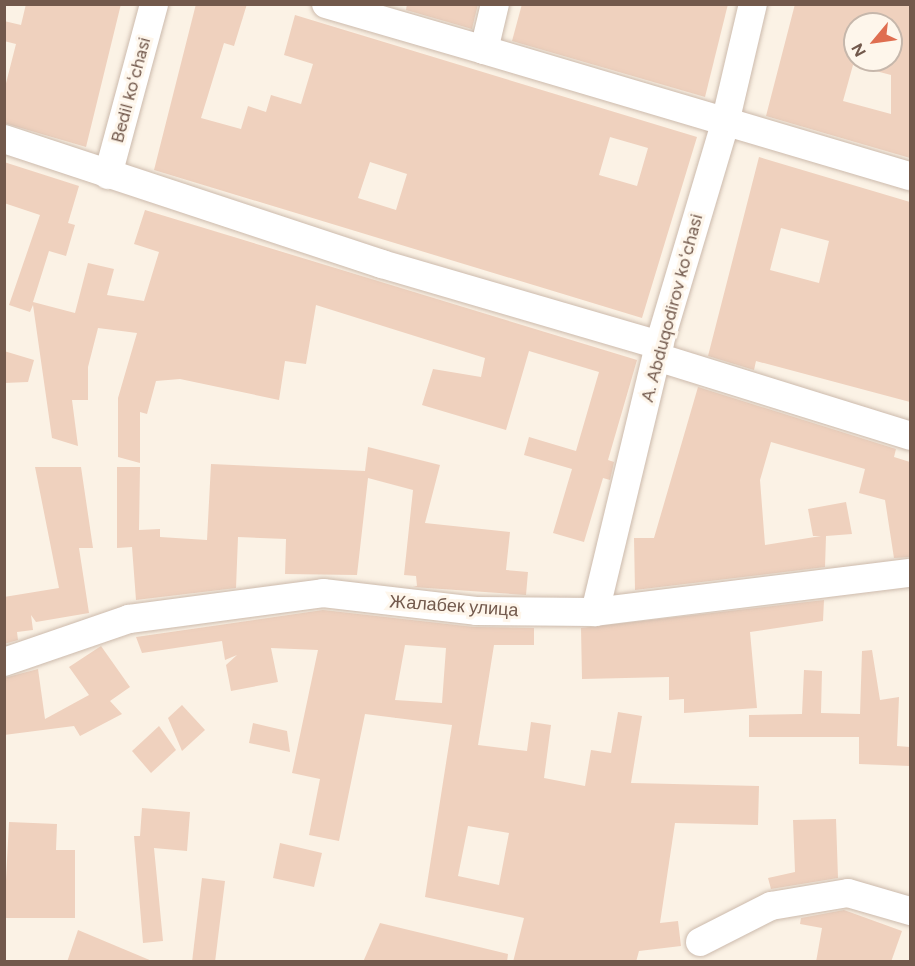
<!DOCTYPE html>
<meta charset="utf-8">
<style>
body{margin:0}
#map{position:relative;width:915px;height:966px;overflow:hidden;background:#fbf2e5;font-family:Figtree,sans-serif}
div>[style]{position:absolute}
.building>*{inset:0;background:#efd1be}
.roads{filter:drop-shadow(0 0 2px #ccbaac) drop-shadow(0 0 2px #ccbaac)}
.minor>*{height:28px;margin:-14px;padding:0 14px;transform-origin:14px;border-radius:14px;background:#fff}
span{translate:-50% -50%;white-space:nowrap;text-align:center;line-height:1.15;-webkit-text-stroke:6px #fef6eb;paint-order:stroke}
.street-label{font-size:18px;color:#72594c}
.frame{position:absolute;inset:0;border:6px solid #72594c;pointer-events:none}
.north{position:absolute;left:843px;top:12px;width:60px;height:60px;box-sizing:border-box;background:#fef6eb;border:2px solid #c6b7ab;border-radius:50%;rotate:241deg;font-size:16px;font-weight:700;line-height:24px;text-align:center;color:#72594c}
.north::after{content:'';display:block;margin:auto;width:21px;height:27px;background:#df6e50;clip-path:polygon(50% 0,100% 100%,50% 72%,0 100%)}
</style>
<div id="map">
<div class="building">
<div style="clip-path:polygon(26px 4px,121px 4px,86px 147px,4px 123px,4px 91px,16px 44px,4px 41px,4px 21px,21px 25px)"></div>
<div style="clip-path:polygon(evenodd,196px 4px,247px 4px,234px 46px,224px 43px,201px 118px,241px 129px,248px 106px,266px 112px,271px 95px,301px 104px,313px 64px,284px 55px,295px 15px,697px 137px,642px 318px,154px 170px,196px 4px,610px 137px,648px 148px,637px 186px,599px 175px,610px 137px,196px 4px,370px 162px,407px 174px,396px 210px,358px 198px,370px 162px)"></div>
<div style="clip-path:polygon(407px 4px,478px 4px,472px 29px,406px 10px)"></div>
<div style="clip-path:polygon(522px 4px,728px 4px,705px 97px,512px 41px)"></div>
<div style="clip-path:polygon(evenodd,795px 4px,910px 4px,910px 158px,766px 116px,795px 4px,855px 24px,891px 24px,891px 60px,855px 60px,855px 24px,795px 4px,853px 65px,891px 75px,891px 114px,843px 101px,853px 65px)"></div>
<div style="clip-path:polygon(evenodd,759px 157px,910px 202px,910px 402px,756px 361px,754px 370px,708px 356px,759px 157px,781px 228px,829px 241px,819px 283px,770px 270px,781px 228px)"></div>
<div style="clip-path:polygon(4px 162px,79px 186px,68px 223px,75px 225px,66px 256px,49px 251px,33px 302px,75px 313px,88px 263px,114px 269px,107px 295px,144px 301px,159px 252px,134px 244px,145px 210px,637px 360px,608px 460px,614px 462px,610px 480px,603px 478px,584px 542px,553px 533px,572px 469px,524px 455px,529px 437px,576px 451px,599px 372px,529px 351px,506px 430px,422px 405px,433px 369px,481px 377px,485px 358px,316px 305px,306px 364px,285px 361px,279px 400px,180px 379px,156px 381px,147px 414px,140px 412px,140px 463px,118px 457px,118px 398px,137px 333px,98px 328px,88px 367px,88px 400px,72px 400px,78px 446px,52px 438px,33px 305px,30px 312px,9px 305px,40px 215px,4px 203px)"></div>
<div style="clip-path:polygon(4px 351px,34px 360px,28px 382px,4px 383px)"></div>
<div style="clip-path:polygon(698px 387px,896px 449px,894px 457px,910px 462px,910px 557px,894px 558px,885px 500px,859px 493px,865px 469px,771px 442px,760px 480px,765px 545px,821px 536px,813px 536px,808px 509px,846px 502px,852px 534px,826px 536px,825px 567px,635px 590px,634px 538px,654px 538px)"></div>
<div style="clip-path:polygon(368px 447px,440px 465px,425px 523px,510px 532px,506px 570px,528px 572px,526px 595px,413px 587px,417px 586px,416px 576px,404px 575px,413px 490px,368px 478px,357px 575px,285px 574px,286px 539px,238px 537px,236px 588px,136px 600px,132px 547px,117px 548px,117px 467px,140px 467px,139px 530px,160px 529px,160px 537px,207px 540px,211px 464px,365px 471px)"></div>
<div style="clip-path:polygon(35px 467px,81px 467px,93px 548px,79px 548px,89px 613px,36px 622px,31px 615px,33px 630px,17px 632px,18px 640px,4px 644px,4px 597px,59px 588px)"></div>
<div style="clip-path:polygon(824px 600px,823px 621px,750px 632px,757px 708px,684px 713px,684px 699px,669px 700px,669px 677px,582px 679px,581px 628px)"></div>
<div style="clip-path:polygon(evenodd,323px 610px,474px 627px,534px 628px,534px 645px,494px 645px,478px 745px,527px 751px,531px 722px,551px 725px,544px 778px,585px 786px,591px 750px,611px 753px,618px 712px,642px 716px,631px 783px,759px 786px,758px 825px,675px 823px,660px 923px,678px 921px,681px 946px,639px 951px,636px 962px,513px 962px,524px 918px,425px 897px,452px 725px,365px 714px,339px 841px,309px 835px,320px 779px,292px 773px,318px 650px,271px 648px,278px 682px,231px 691px,226px 665px,237px 655px,225px 660px,222px 641px,142px 653px,136px 637px,323px 610px,405px 645px,446px 648px,442px 703px,395px 700px,405px 645px,323px 610px,468px 826px,509px 833px,499px 885px,458px 876px,468px 826px)"></div>
<div style="clip-path:polygon(101px 646px,130px 687px,110px 701px,122px 714px,80px 736px,74px 726px,4px 735px,4px 678px,38px 669px,45px 719px,89px 695px,69px 667px)"></div>
<div style="clip-path:polygon(872px 650px,880px 700px,899px 697px,897px 746px,910px 747px,910px 766px,859px 764px,859px 737px,749px 737px,749px 715px,802px 714px,804px 670px,822px 671px,821px 713px,860px 714px,862px 651px)"></div>
<div style="clip-path:polygon(182px 705px,205px 730px,182px 751px,168px 718px)"></div>
<div style="clip-path:polygon(253px 723px,287px 731px,290px 752px,249px 743px)"></div>
<div style="clip-path:polygon(159px 726px,176px 750px,151px 773px,132px 751px)"></div>
<div style="clip-path:polygon(142px 808px,190px 812px,187px 851px,154px 848px,163px 941px,143px 943px,134px 836px,140px 836px)"></div>
<div style="clip-path:polygon(836px 819px,838px 878px,771px 889px,768px 878px,795px 872px,793px 820px)"></div>
<div style="clip-path:polygon(9px 822px,57px 824px,56px 850px,75px 850px,75px 918px,4px 918px)"></div>
<div style="clip-path:polygon(280px 843px,322px 853px,314px 887px,273px 878px)"></div>
<div style="clip-path:polygon(202px 878px,225px 881px,215px 962px,192px 962px)"></div>
<div style="clip-path:polygon(844px 910px,902px 931px,891px 962px,816px 962px,822px 928px,800px 924px,801px 918px)"></div>
<div style="clip-path:polygon(380px 923px,508px 954px,507px 962px,363px 962px)"></div>
<div style="clip-path:polygon(78px 930px,152px 961px,152px 962px,67px 962px)"></div>
</div>
<div class="roads">
<div class="minor">
<div style="left:326px;top:4px;width:165px;rotate:16.2deg"></div>
<div style="left:484px;top:50px;width:47px;rotate:-76.6deg"></div>
<div style="left:484px;top:50px;width:444px;rotate:16.5deg"></div>
<div style="left:4px;top:139px;width:398px;rotate:18.3deg"></div>
<div style="left:382px;top:264px;width:289px;rotate:16.3deg"></div>
<div style="left:108px;top:175px;width:177px;rotate:-74.9deg"></div>
<div style="left:657px;top:357px;width:265px;rotate:17.3deg"></div>
<div style="left:595px;top:612px;width:275px;rotate:-76.5deg"></div>
<div style="left:659px;top:345px;width:232px;rotate:-73.4deg"></div>
<div style="left:725px;top:123px;width:122px;rotate:-76.8deg"></div>
<div style="left:4px;top:662px;width:132px;rotate:-19deg"></div>
<div style="left:129px;top:619px;width:196px;rotate:-7.6deg"></div>
<div style="left:323px;top:593px;width:154px;rotate:6.7deg"></div>
<div style="left:476px;top:611px;width:119px;rotate:0.5deg"></div>
<div style="left:595px;top:612px;width:317px;rotate:-7.1deg"></div>
<div style="left:700px;top:942px;width:80px;rotate:-26.9deg"></div>
<div style="left:771px;top:906px;width:78px;rotate:-9.6deg"></div>
<div style="left:848px;top:893px;width:65px;rotate:16.2deg"></div>
</div>
</div>
<div class="street-label">
<span style="left:131px;top:90px;rotate:-75deg">Bedil koʻchasi</span>
<span style="left:672px;top:308px;rotate:-75deg">A. Abduqodirov koʻchasi</span>
<span style="left:454px;top:606px;rotate:4deg">Жалабек улица</span>
</div>
<div class="frame"></div>
<div class="north">N</div>
</div>
